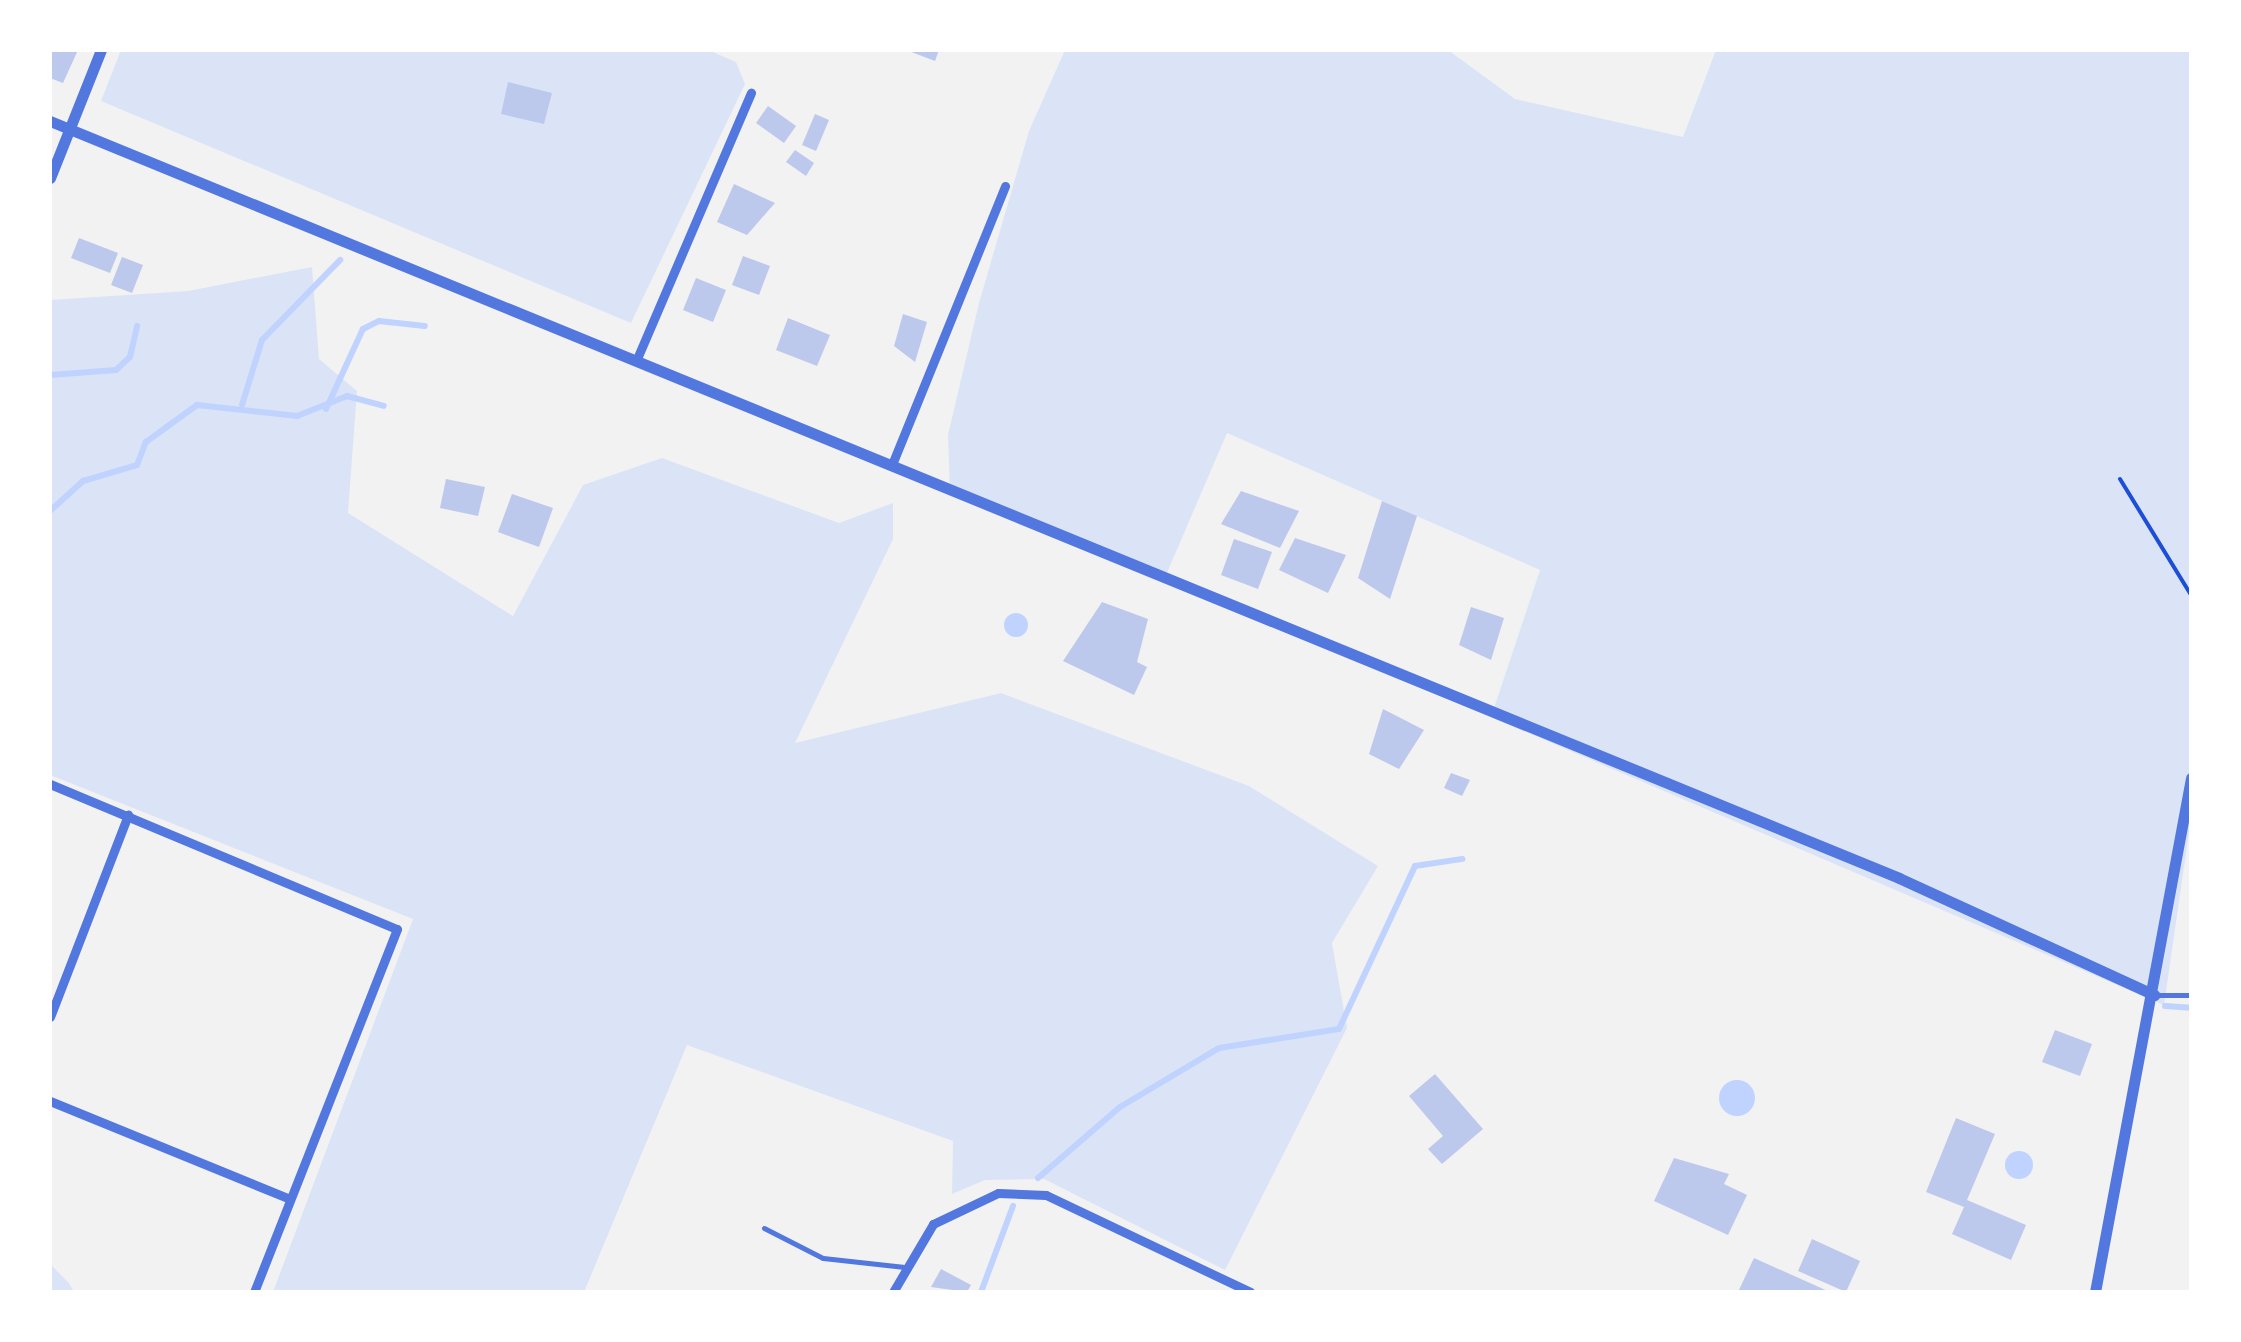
<!DOCTYPE html>
<style>
body{margin:0}
#map{position:relative;width:2241px;height:1342px;overflow:hidden;background:#f2f2f2;font-family:Spectral,serif}
div>[style]{position:absolute}
.green>*{inset:0;background:#dbe4f7}
.water>*{inset:0;background:#bfd3fe}
.round{border-radius:50%}
.stream>*{height:6px;margin:-3px;padding:0 3px;transform-origin:3px;border-radius:3px;background:#bfd3fe}
.building>*{inset:0;background:#bdc9ec}
.path>*{height:4px;margin:-2px;padding:0 2px;transform-origin:2px;border-radius:2px;background:#1d4ed8}
.service>*{height:5px;margin:-2.5px;padding:0 2.5px;transform-origin:2.5px;border-radius:2.5px;background:#5277de}
.minor>*{height:9px;margin:-4.5px;padding:0 4.5px;transform-origin:4.5px;border-radius:4.5px;background:#5277de}
.tertiary>*{height:11px;margin:-5.5px;padding:0 5.5px;transform-origin:5.5px;border-radius:5.5px;background:#5277de}
span{translate:-50% -50%;white-space:nowrap;text-align:center;line-height:1.15;-webkit-text-stroke:10px #fff;paint-order:stroke}
.frame{position:absolute;inset:0;border:52px solid #fff;pointer-events:none}
</style>
<div id="map">
<div class="green">
<div style="clip-path:polygon(121px 50px,708px 50px,736px 62px,745px 84px,631px 323px,101px 101px)"></div>
<div style="clip-path:polygon(1065px 50px,1448px 50px,1515px 99px,1683px 137px,1716px 50px,2191px 50px,2191px 819px,2164px 1005px,1491px 717px,1540px 570px,1227px 433px,1163px 582px,950px 494px,948px 435px,979px 303px,1029px 131px)"></div>
<div style="clip-path:polygon(312px 267px,319px 359px,357px 391px,348px 513px,513px 616px,583px 485px,662px 458px,839px 523px,893px 503px,893px 539px,795px 743px,1001px 693px,1249px 786px,1378px 866px,1332px 943px,1347px 1028px,1225px 1270px,1044px 1179px,985px 1180px,952px 1194px,953px 1141px,687px 1045px,584px 1292px,273px 1292px,413px 919px,50px 775px,50px 300px,188px 291px)"></div>
<div style="clip-path:polygon(50px 1264px,69px 1283px,74px 1292px,50px 1292px)"></div>
</div>
<div class="water">
<div class="round" style="left:1004px;top:613px;width:24px;height:24px"></div>
<div class="round" style="left:1719px;top:1080px;width:36px;height:36px"></div>
<div class="round" style="left:2005px;top:1151px;width:28px;height:28px"></div>
</div>
<div class="stream">
<div style="left:50px;top:375px;width:66px;rotate:-4.3deg"></div>
<div style="left:116px;top:370px;width:19px;rotate:-43deg"></div>
<div style="left:130px;top:357px;width:32px;rotate:-77deg"></div>
<div style="left:242px;top:405px;width:68px;rotate:-72.9deg"></div>
<div style="left:262px;top:340px;width:112px;rotate:-45.7deg"></div>
<div style="left:326px;top:409px;width:88px;rotate:-65.2deg"></div>
<div style="left:363px;top:329px;width:18px;rotate:-27deg"></div>
<div style="left:379px;top:321px;width:46px;rotate:6.2deg"></div>
<div style="left:50px;top:511px;width:45px;rotate:-42.3deg"></div>
<div style="left:83px;top:481px;width:56px;rotate:-16.5deg"></div>
<div style="left:137px;top:465px;width:25px;rotate:-69deg"></div>
<div style="left:146px;top:442px;width:63px;rotate:-36deg"></div>
<div style="left:197px;top:405px;width:101px;rotate:6.3deg"></div>
<div style="left:297px;top:416px;width:54px;rotate:-21.8deg"></div>
<div style="left:347px;top:396px;width:38px;rotate:15deg"></div>
<div style="left:2165px;top:1006px;width:26px;rotate:4deg"></div>
<div style="left:1038px;top:1178px;width:108px;rotate:-40.9deg"></div>
<div style="left:1120px;top:1107px;width:115px;rotate:-30.8deg"></div>
<div style="left:1219px;top:1048px;width:121px;rotate:-9deg"></div>
<div style="left:1339px;top:1029px;width:180px;rotate:-65deg"></div>
<div style="left:1415px;top:866px;width:48px;rotate:-8.5deg"></div>
<div style="left:981px;top:1292px;width:92px;rotate:-69.6deg"></div>
</div>
<div class="building">
<div style="clip-path:polygon(50px 50px,78px 50px,63px 83px,50px 78px)"></div>
<div style="clip-path:polygon(906px 50px,939px 50px,935px 61px)"></div>
<div style="clip-path:polygon(508px 82px,552px 93px,544px 124px,501px 114px)"></div>
<div style="clip-path:polygon(768px 106px,796px 126px,784px 143px,756px 123px)"></div>
<div style="clip-path:polygon(815px 114px,829px 120px,816px 151px,802px 145px)"></div>
<div style="clip-path:polygon(795px 150px,814px 163px,806px 176px,786px 162px)"></div>
<div style="clip-path:polygon(734px 184px,775px 203px,747px 235px,717px 222px)"></div>
<div style="clip-path:polygon(79px 238px,118px 253px,110px 273px,71px 258px)"></div>
<div style="clip-path:polygon(743px 256px,770px 266px,759px 295px,732px 285px)"></div>
<div style="clip-path:polygon(122px 257px,143px 265px,132px 293px,111px 285px)"></div>
<div style="clip-path:polygon(696px 278px,726px 290px,713px 322px,683px 310px)"></div>
<div style="clip-path:polygon(903px 314px,927px 322px,915px 362px,894px 346px)"></div>
<div style="clip-path:polygon(788px 318px,830px 335px,817px 366px,776px 350px)"></div>
<div style="clip-path:polygon(446px 479px,485px 487px,478px 516px,440px 508px)"></div>
<div style="clip-path:polygon(1241px 491px,1299px 511px,1280px 548px,1221px 524px)"></div>
<div style="clip-path:polygon(512px 494px,553px 508px,539px 547px,498px 532px)"></div>
<div style="clip-path:polygon(1382px 501px,1417px 516px,1390px 599px,1358px 578px)"></div>
<div style="clip-path:polygon(1295px 538px,1346px 555px,1328px 593px,1279px 570px)"></div>
<div style="clip-path:polygon(1234px 539px,1272px 552px,1258px 589px,1221px 575px)"></div>
<div style="clip-path:polygon(1102px 602px,1148px 619px,1137px 662px,1147px 667px,1134px 695px,1063px 661px)"></div>
<div style="clip-path:polygon(1471px 607px,1504px 618px,1491px 660px,1459px 645px)"></div>
<div style="clip-path:polygon(1383px 709px,1424px 730px,1399px 769px,1369px 754px)"></div>
<div style="clip-path:polygon(1451px 773px,1470px 780px,1462px 796px,1444px 788px)"></div>
<div style="clip-path:polygon(2055px 1030px,2092px 1044px,2080px 1076px,2042px 1062px)"></div>
<div style="clip-path:polygon(1435px 1074px,1483px 1129px,1442px 1164px,1428px 1149px,1443px 1136px,1409px 1096px)"></div>
<div style="clip-path:polygon(1956px 1118px,1995px 1134px,1967px 1200px,2026px 1225px,2011px 1260px,1952px 1234px,1964px 1207px,1926px 1192px)"></div>
<div style="clip-path:polygon(1674px 1158px,1729px 1174px,1724px 1184px,1747px 1195px,1728px 1235px,1654px 1201px)"></div>
<div style="clip-path:polygon(1812px 1239px,1860px 1261px,1846px 1292px,1798px 1271px)"></div>
<div style="clip-path:polygon(1754px 1258px,1830px 1292px,1738px 1292px)"></div>
<div style="clip-path:polygon(941px 1269px,971px 1285px,967px 1292px,931px 1287px)"></div>
</div>
<div class="path">
<div style="left:2120px;top:479px;width:136px;rotate:58.5deg"></div>
</div>
<div class="service">
<div style="left:2157px;top:995px;width:34px"></div>
<div style="left:764px;top:1228px;width:66px;rotate:27deg"></div>
<div style="left:823px;top:1258px;width:82px;rotate:6.3deg"></div>
</div>
<div class="minor">
<div style="left:636px;top:361px;width:292px;rotate:-66.8deg"></div>
<div style="left:893px;top:462px;width:298px;rotate:-67.9deg"></div>
<div style="left:50px;top:784px;width:376px;rotate:22.7deg"></div>
<div style="left:397px;top:929px;width:390px;rotate:111.5deg"></div>
<div style="left:50px;top:1017px;width:217px;rotate:-68.9deg"></div>
<div style="left:50px;top:1101px;width:259px;rotate:22.2deg"></div>
<div style="left:893px;top:1292px;width:79px;rotate:-59.5deg"></div>
<div style="left:933px;top:1224px;width:72px;rotate:-25.5deg"></div>
<div style="left:998px;top:1193px;width:48px;rotate:2.4deg"></div>
<div style="left:1046px;top:1195px;width:226px;rotate:25.4deg"></div>
</div>
<div class="tertiary">
<div style="left:50px;top:121px;width:1998px;rotate:22.26deg"></div>
<div style="left:1899px;top:878px;width:281px;rotate:24.6deg"></div>
<div style="left:50px;top:178px;width:138px;rotate:-68.3deg"></div>
<div style="left:2095px;top:1292px;width:523px;rotate:-79.42deg"></div>
</div>
<div class="frame"></div>
</div>
